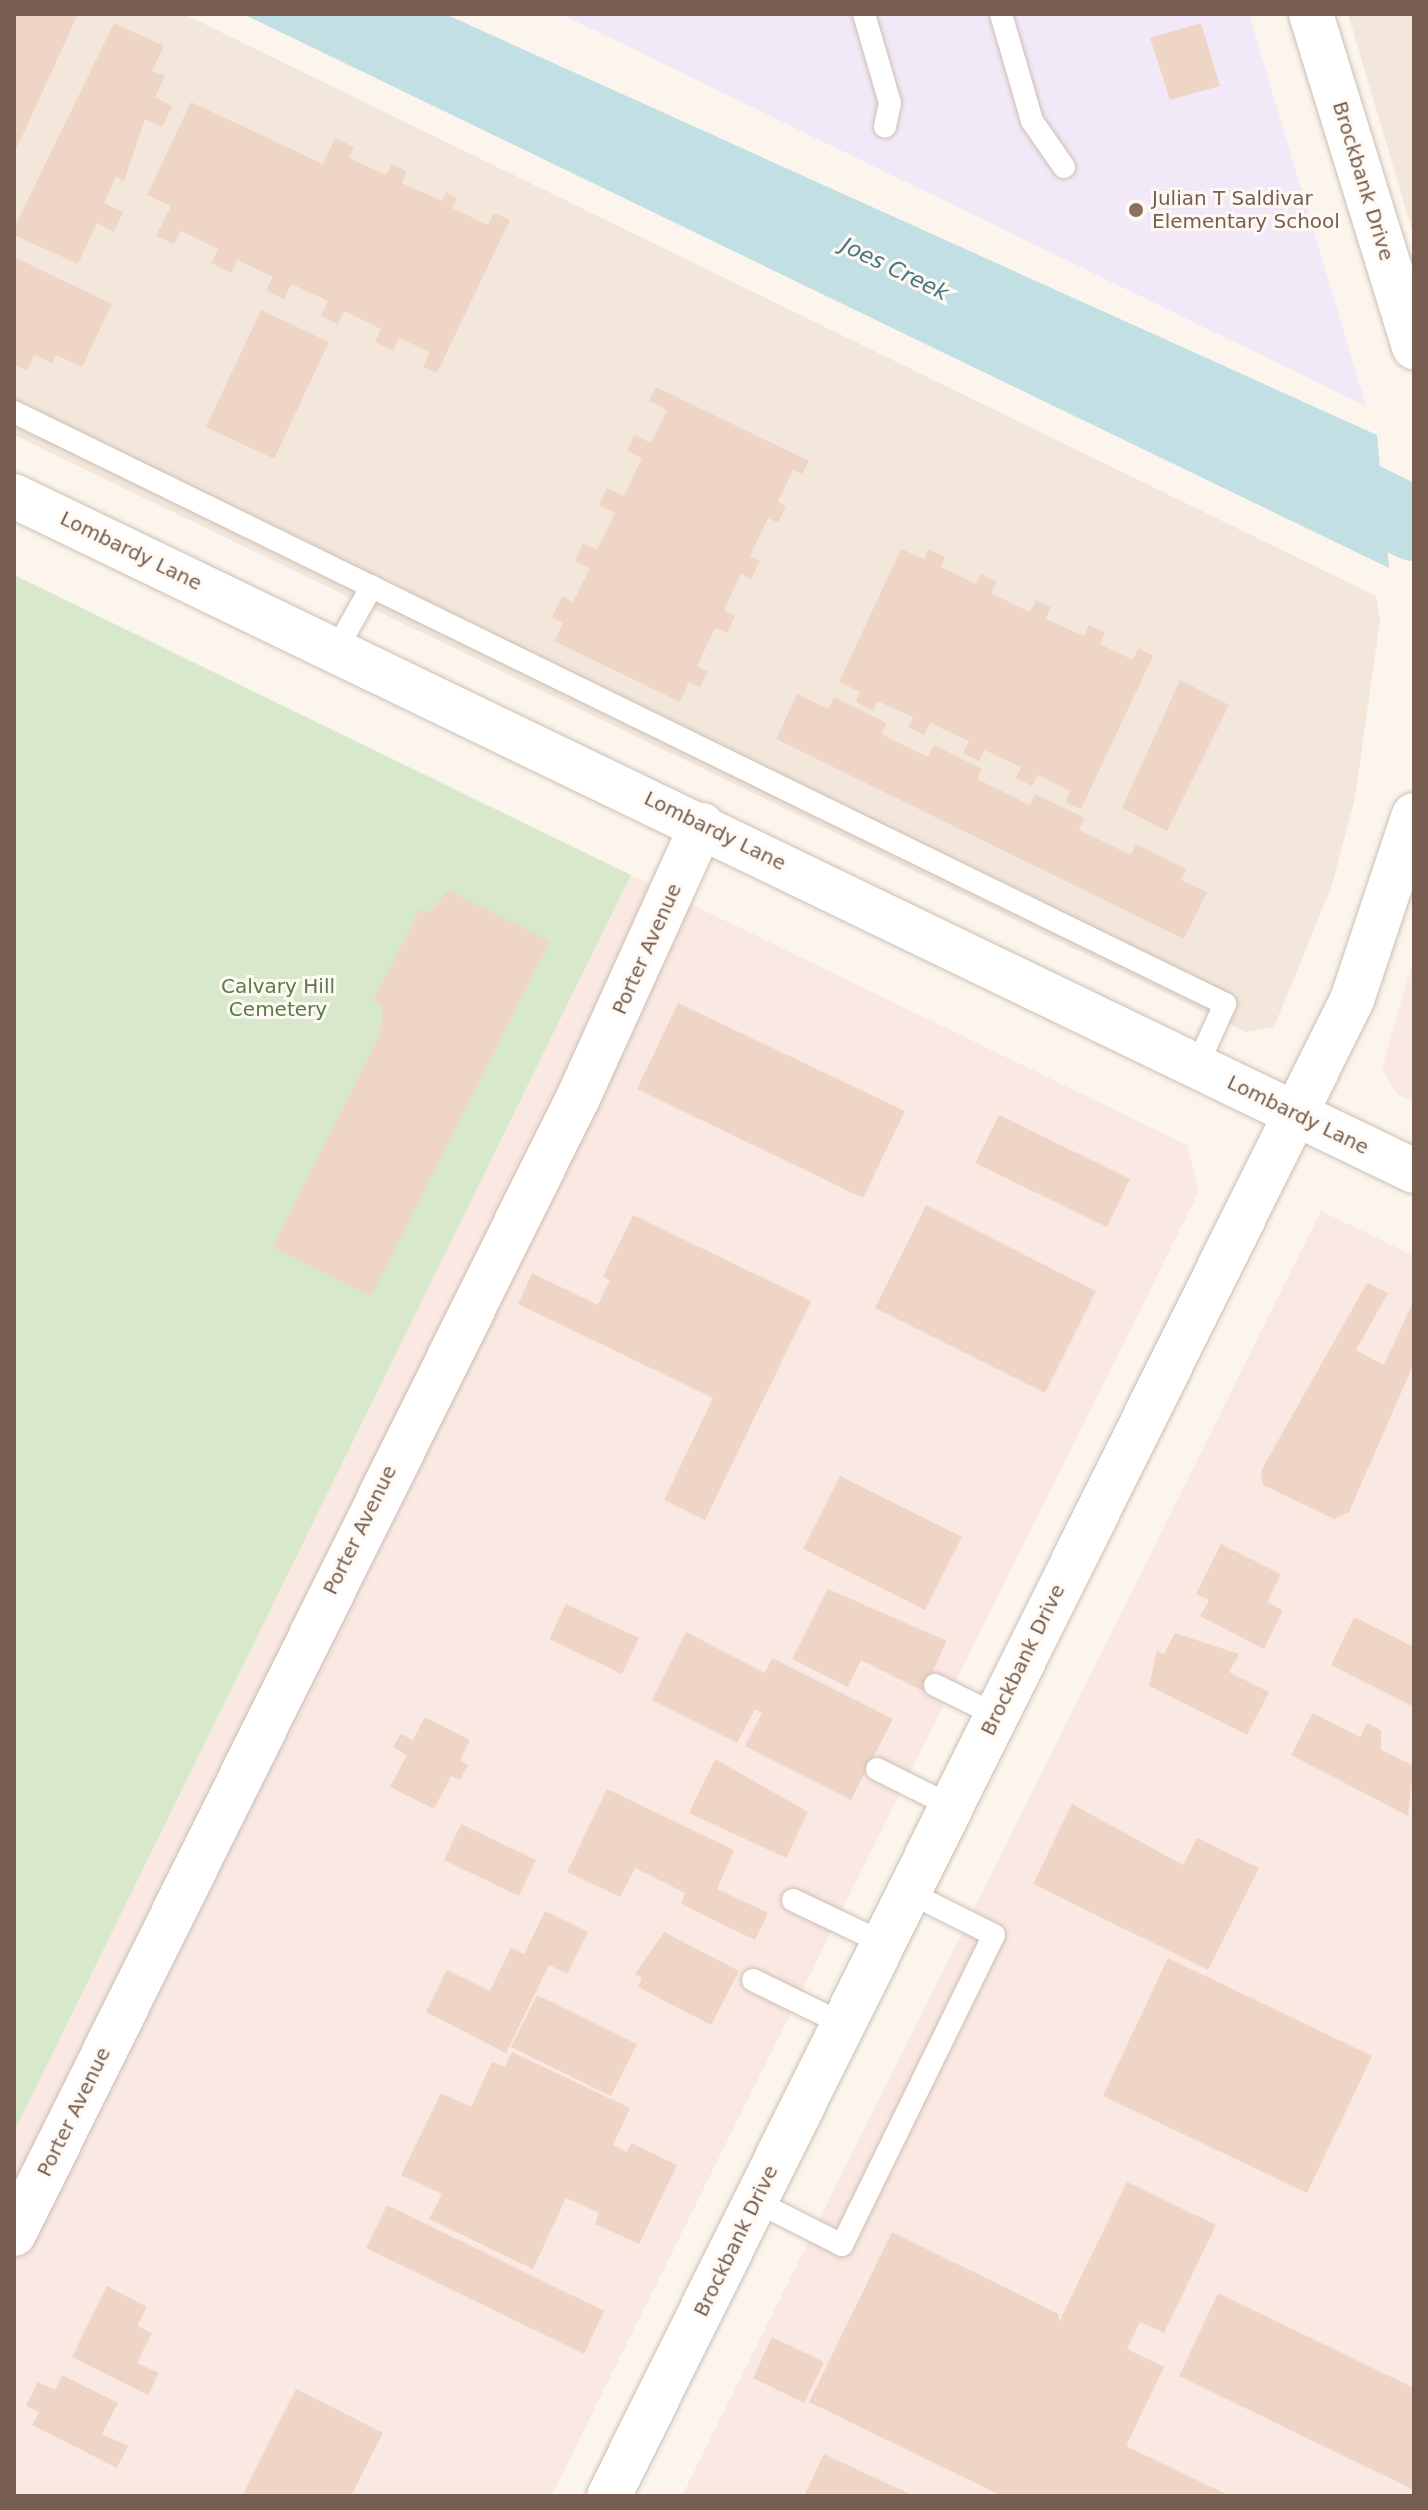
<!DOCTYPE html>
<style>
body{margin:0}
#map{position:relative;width:1428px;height:2510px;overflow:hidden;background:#fbf5ed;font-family:"DejaVu Sans",sans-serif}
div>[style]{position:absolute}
.residential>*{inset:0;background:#f3e7db}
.commercial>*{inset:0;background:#fae8e2}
.education>*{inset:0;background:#f2e9f8}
.green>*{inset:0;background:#d8e9cb}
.water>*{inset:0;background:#c2e0e4}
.river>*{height:74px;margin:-37px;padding:0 37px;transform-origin:37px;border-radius:37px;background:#c2e0e4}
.building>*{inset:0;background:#efd5c6}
.roads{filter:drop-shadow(0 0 2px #cdbeb2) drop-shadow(0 0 2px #cdbeb2)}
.service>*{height:22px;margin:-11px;padding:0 11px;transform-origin:11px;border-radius:11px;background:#fff}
.minor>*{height:44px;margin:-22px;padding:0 22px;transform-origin:22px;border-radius:22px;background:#fff}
.tertiary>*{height:44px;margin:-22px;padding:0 22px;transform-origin:22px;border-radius:22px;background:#fff}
.secondary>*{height:44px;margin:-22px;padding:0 22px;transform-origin:22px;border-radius:22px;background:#fff}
.dots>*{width:22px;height:22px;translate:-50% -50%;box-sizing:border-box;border:4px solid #fef9f3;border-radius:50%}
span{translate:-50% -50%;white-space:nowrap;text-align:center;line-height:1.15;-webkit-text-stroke:6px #fef9f3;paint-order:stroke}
.street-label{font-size:20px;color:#765d50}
.education-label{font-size:20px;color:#785e54}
.left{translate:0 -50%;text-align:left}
.park-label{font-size:20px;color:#597a49}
.water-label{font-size:22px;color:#48777f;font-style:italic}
.frame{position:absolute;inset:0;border:16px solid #765d50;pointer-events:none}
</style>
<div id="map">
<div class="residential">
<div style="clip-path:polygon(14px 14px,184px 14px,1376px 596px,1380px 620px,1355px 798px,1332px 885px,1274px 1027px,1246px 1032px,14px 435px)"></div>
<div style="clip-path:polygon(1348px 14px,1414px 14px,1414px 237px)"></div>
</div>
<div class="commercial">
<div style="clip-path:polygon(631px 875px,1187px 1145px,1199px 1191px,551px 2496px,14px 2496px,14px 2132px)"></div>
<div style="clip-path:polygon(1414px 957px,1414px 1102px,1397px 1094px,1382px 1069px)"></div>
<div style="clip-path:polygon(1321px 1211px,1414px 1256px,1414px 2496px,682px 2496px)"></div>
</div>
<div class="education">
<div style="clip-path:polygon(561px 14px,1249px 14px,1366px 406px)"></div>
</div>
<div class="green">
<div style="clip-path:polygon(14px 575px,631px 875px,14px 2132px)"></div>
</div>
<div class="water">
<div style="clip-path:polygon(243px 14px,445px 14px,1377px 435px,1389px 568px)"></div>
</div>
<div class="river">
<div style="left:1292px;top:464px;width:136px;rotate:26.2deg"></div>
</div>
<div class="building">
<div style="clip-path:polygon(14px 14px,78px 14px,14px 154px)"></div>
<div style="clip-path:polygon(114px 23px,164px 46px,152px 71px,165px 76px,155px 97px,172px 106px,162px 127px,145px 119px,124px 181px,116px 177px,104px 203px,123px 212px,114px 232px,97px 223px,78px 264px,14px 235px,14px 228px)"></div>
<div style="clip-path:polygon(1201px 23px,1220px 86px,1170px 100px,1150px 38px)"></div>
<div style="clip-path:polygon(191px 102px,323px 164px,335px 138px,354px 147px,349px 158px,386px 175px,392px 164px,407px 171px,402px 183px,442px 201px,446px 192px,457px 198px,452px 208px,488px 225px,494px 213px,510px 220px,437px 373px,423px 367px,430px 352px,399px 338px,393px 351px,375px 342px,381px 329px,344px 311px,338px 324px,321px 316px,328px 301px,291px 284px,284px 299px,266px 290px,273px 277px,237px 260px,231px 273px,211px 263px,218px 249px,181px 231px,174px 244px,156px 236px,171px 206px,147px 195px)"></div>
<div style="clip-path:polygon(14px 257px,112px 304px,82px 367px,56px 355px,52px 363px,34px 355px,27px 371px,14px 364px)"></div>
<div style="clip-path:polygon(261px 310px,329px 342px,274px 459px,206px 427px)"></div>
<div style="clip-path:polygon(656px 387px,809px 461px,802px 474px,793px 470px,778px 502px,786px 506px,778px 523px,768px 518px,750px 556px,760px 561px,751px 579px,741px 574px,724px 610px,735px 616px,727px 633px,715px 628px,697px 666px,708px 671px,700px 687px,689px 682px,680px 702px,554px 641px,563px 623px,552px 617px,562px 596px,573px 602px,590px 568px,575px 561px,583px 543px,597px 550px,615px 513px,599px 505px,607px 488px,624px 496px,642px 458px,627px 451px,634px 435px,651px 443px,667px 410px,649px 401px)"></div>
<div style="clip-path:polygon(901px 549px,924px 559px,928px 549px,945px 557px,941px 567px,976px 584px,981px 574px,997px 582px,991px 593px,1030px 612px,1036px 600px,1051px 607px,1046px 619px,1084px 636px,1089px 625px,1105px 633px,1100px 644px,1133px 660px,1138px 648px,1153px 656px,1081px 809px,1066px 802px,1070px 791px,1038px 775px,1032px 786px,1016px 778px,1021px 767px,984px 750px,979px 761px,963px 753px,969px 741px,930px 723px,924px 735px,908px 727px,913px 717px,877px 701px,873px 711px,856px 702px,860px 692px,839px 682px)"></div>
<div style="clip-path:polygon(1180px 680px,1229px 705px,1167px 831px,1122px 808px)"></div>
<div style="clip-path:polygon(797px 694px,828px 709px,834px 697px,887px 723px,881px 734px,928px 757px,934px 745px,982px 769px,977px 779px,1030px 805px,1035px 794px,1085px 818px,1079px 830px,1131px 855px,1136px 844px,1186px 869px,1181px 880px,1207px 892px,1184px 939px,776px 739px)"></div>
<div style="clip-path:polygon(448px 890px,550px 941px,371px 1296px,273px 1247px,379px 1037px,383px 1007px,373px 1001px,420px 909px,430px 913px)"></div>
<div style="clip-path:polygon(678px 1003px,905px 1111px,863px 1198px,637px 1089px)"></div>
<div style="clip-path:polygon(999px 1115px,1130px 1179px,1107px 1227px,975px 1163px)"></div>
<div style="clip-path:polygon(926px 1205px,1096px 1291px,1045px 1393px,875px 1308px)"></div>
<div style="clip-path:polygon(633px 1215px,811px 1301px,705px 1520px,664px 1500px,713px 1398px,518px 1304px,532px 1273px,598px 1305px,610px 1280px,603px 1277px)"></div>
<div style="clip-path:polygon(1367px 1283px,1388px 1293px,1356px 1350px,1384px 1365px,1412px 1304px,1414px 1363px,1349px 1512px,1334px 1519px,1263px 1485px,1261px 1471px)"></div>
<div style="clip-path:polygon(840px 1476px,962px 1537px,925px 1610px,803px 1549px)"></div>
<div style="clip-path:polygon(1221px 1544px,1281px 1574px,1267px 1602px,1283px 1610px,1264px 1649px,1200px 1616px,1209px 1600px,1196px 1594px)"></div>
<div style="clip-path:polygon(828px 1589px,947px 1641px,923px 1691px,861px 1660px,848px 1687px,792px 1659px)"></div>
<div style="clip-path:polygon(566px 1604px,639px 1638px,622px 1674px,549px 1639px)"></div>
<div style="clip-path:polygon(1354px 1617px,1414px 1647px,1414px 1707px,1331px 1665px)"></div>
<div style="clip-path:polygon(686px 1632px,765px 1673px,772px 1658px,893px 1719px,851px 1800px,745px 1746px,762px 1713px,755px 1709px,737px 1743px,652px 1700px)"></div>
<div style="clip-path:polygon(1175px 1633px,1239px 1654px,1229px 1672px,1269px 1692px,1247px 1735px,1149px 1686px,1157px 1651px,1164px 1654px)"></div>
<div style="clip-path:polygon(1313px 1713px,1360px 1737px,1367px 1723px,1381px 1730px,1381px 1750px,1414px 1766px,1408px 1816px,1291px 1755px)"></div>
<div style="clip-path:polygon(425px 1717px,470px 1740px,460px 1760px,468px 1765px,460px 1780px,451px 1776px,434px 1809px,390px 1787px,407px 1755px,393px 1747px,401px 1734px,413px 1740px)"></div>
<div style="clip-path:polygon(715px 1759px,808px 1812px,786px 1858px,689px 1813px)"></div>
<div style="clip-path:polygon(607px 1789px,734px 1850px,717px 1889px,768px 1913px,755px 1940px,681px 1904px,685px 1893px,635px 1868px,620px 1897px,567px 1872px)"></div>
<div style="clip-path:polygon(1072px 1804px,1183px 1865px,1197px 1838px,1259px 1868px,1208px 1970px,1033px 1884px)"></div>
<div style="clip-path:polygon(461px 1824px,536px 1860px,519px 1896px,444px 1860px)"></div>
<div style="clip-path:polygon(545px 1911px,588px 1932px,567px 1974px,549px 1965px,506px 2053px,426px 2012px,447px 1970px,490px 1991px,511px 1948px,524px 1954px)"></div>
<div style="clip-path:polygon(664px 1932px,739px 1971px,711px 2025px,638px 1987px,642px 1978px,635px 1974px)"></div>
<div style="clip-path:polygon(1168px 1958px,1372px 2056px,1307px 2193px,1103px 2096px)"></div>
<div style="clip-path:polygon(537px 1995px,637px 2044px,611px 2096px,511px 2047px)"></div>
<div style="clip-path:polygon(512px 2052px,630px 2108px,613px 2145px,627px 2152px,631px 2143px,677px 2165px,639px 2244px,595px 2224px,599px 2213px,566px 2198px,533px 2269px,429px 2219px,442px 2194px,401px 2175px,441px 2093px,471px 2107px,492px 2062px,505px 2067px)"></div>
<div style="clip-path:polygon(1127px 2182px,1216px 2225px,1164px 2333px,1140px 2322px,1127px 2349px,1164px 2367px,1126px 2446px,1230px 2496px,1002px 2496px,809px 2402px,892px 2232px,1059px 2314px,1059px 2322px)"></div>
<div style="clip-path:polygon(387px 2205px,604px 2311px,584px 2354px,366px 2248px)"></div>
<div style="clip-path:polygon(107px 2286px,147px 2307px,137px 2326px,152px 2333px,137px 2363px,159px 2373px,148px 2395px,72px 2357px)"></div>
<div style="clip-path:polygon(1218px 2293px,1414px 2388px,1414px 2490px,1179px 2376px)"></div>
<div style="clip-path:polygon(772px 2337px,824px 2362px,804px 2403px,753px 2378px)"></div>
<div style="clip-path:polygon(62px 2375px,118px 2403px,102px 2434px,128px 2446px,117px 2468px,32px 2425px,39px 2412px,26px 2406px,38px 2382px,55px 2390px)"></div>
<div style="clip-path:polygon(296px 2389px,383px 2433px,351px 2496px,242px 2496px)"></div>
<div style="clip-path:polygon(824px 2454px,914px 2496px,804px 2496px)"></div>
</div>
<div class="roads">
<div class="service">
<div style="left:864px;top:14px;width:93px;rotate:73.7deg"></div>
<div style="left:890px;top:103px;width:24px;rotate:102deg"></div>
<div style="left:1001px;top:14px;width:111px;rotate:73.8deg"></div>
<div style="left:1032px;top:121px;width:56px;rotate:55.2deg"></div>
<div style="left:14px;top:412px;width:1348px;rotate:26.05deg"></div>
<div style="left:1225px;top:1004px;width:68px;rotate:114.3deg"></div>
<div style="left:336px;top:650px;width:73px;rotate:-60.6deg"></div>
<div style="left:935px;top:1685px;width:68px;rotate:26.2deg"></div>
<div style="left:877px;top:1769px;width:83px;rotate:26.6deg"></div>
<div style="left:793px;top:1900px;width:100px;rotate:25.5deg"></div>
<div style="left:753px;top:1980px;width:100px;rotate:26.1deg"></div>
<div style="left:755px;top:2201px;width:97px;rotate:26.8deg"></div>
<div style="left:842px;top:2245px;width:345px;rotate:-63.9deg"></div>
<div style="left:994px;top:1935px;width:96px;rotate:-153.4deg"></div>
</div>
<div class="minor">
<div style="left:14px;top:2234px;width:1268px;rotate:-63.6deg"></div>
<div style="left:578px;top:1098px;width:300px;rotate:-65.6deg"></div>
</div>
<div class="tertiary">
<div style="left:1311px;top:14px;width:349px;rotate:72.8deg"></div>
<div style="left:609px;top:2496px;width:1670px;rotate:-63.59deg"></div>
<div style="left:1352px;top:1000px;width:195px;rotate:-71.5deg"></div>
</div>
<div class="secondary">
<div style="left:14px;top:496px;width:1554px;rotate:25.74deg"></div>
</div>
</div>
<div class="dots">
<div style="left:1136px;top:210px;background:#8d6e63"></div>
</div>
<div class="street-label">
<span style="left:1363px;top:181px;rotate:73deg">Brockbank Drive</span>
<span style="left:131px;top:551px;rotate:26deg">Lombardy Lane</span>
<span style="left:715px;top:831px;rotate:26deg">Lombardy Lane</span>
<span style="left:647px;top:949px;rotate:-66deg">Porter Avenue</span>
<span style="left:1298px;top:1115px;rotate:26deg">Lombardy Lane</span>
<span style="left:360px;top:1530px;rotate:-64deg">Porter Avenue</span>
<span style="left:1023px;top:1660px;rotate:-64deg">Brockbank Drive</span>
<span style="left:74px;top:2112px;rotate:-64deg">Porter Avenue</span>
<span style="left:736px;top:2241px;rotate:-64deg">Brockbank Drive</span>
</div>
<div class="education-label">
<span class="left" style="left:1152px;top:210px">Julian T Saldivar<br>Elementary School</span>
</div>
<div class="park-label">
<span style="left:278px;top:998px">Calvary Hill<br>Cemetery</span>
</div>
<div class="water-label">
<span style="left:895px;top:269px;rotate:26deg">Joes Creek</span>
</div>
<div class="frame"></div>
</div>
